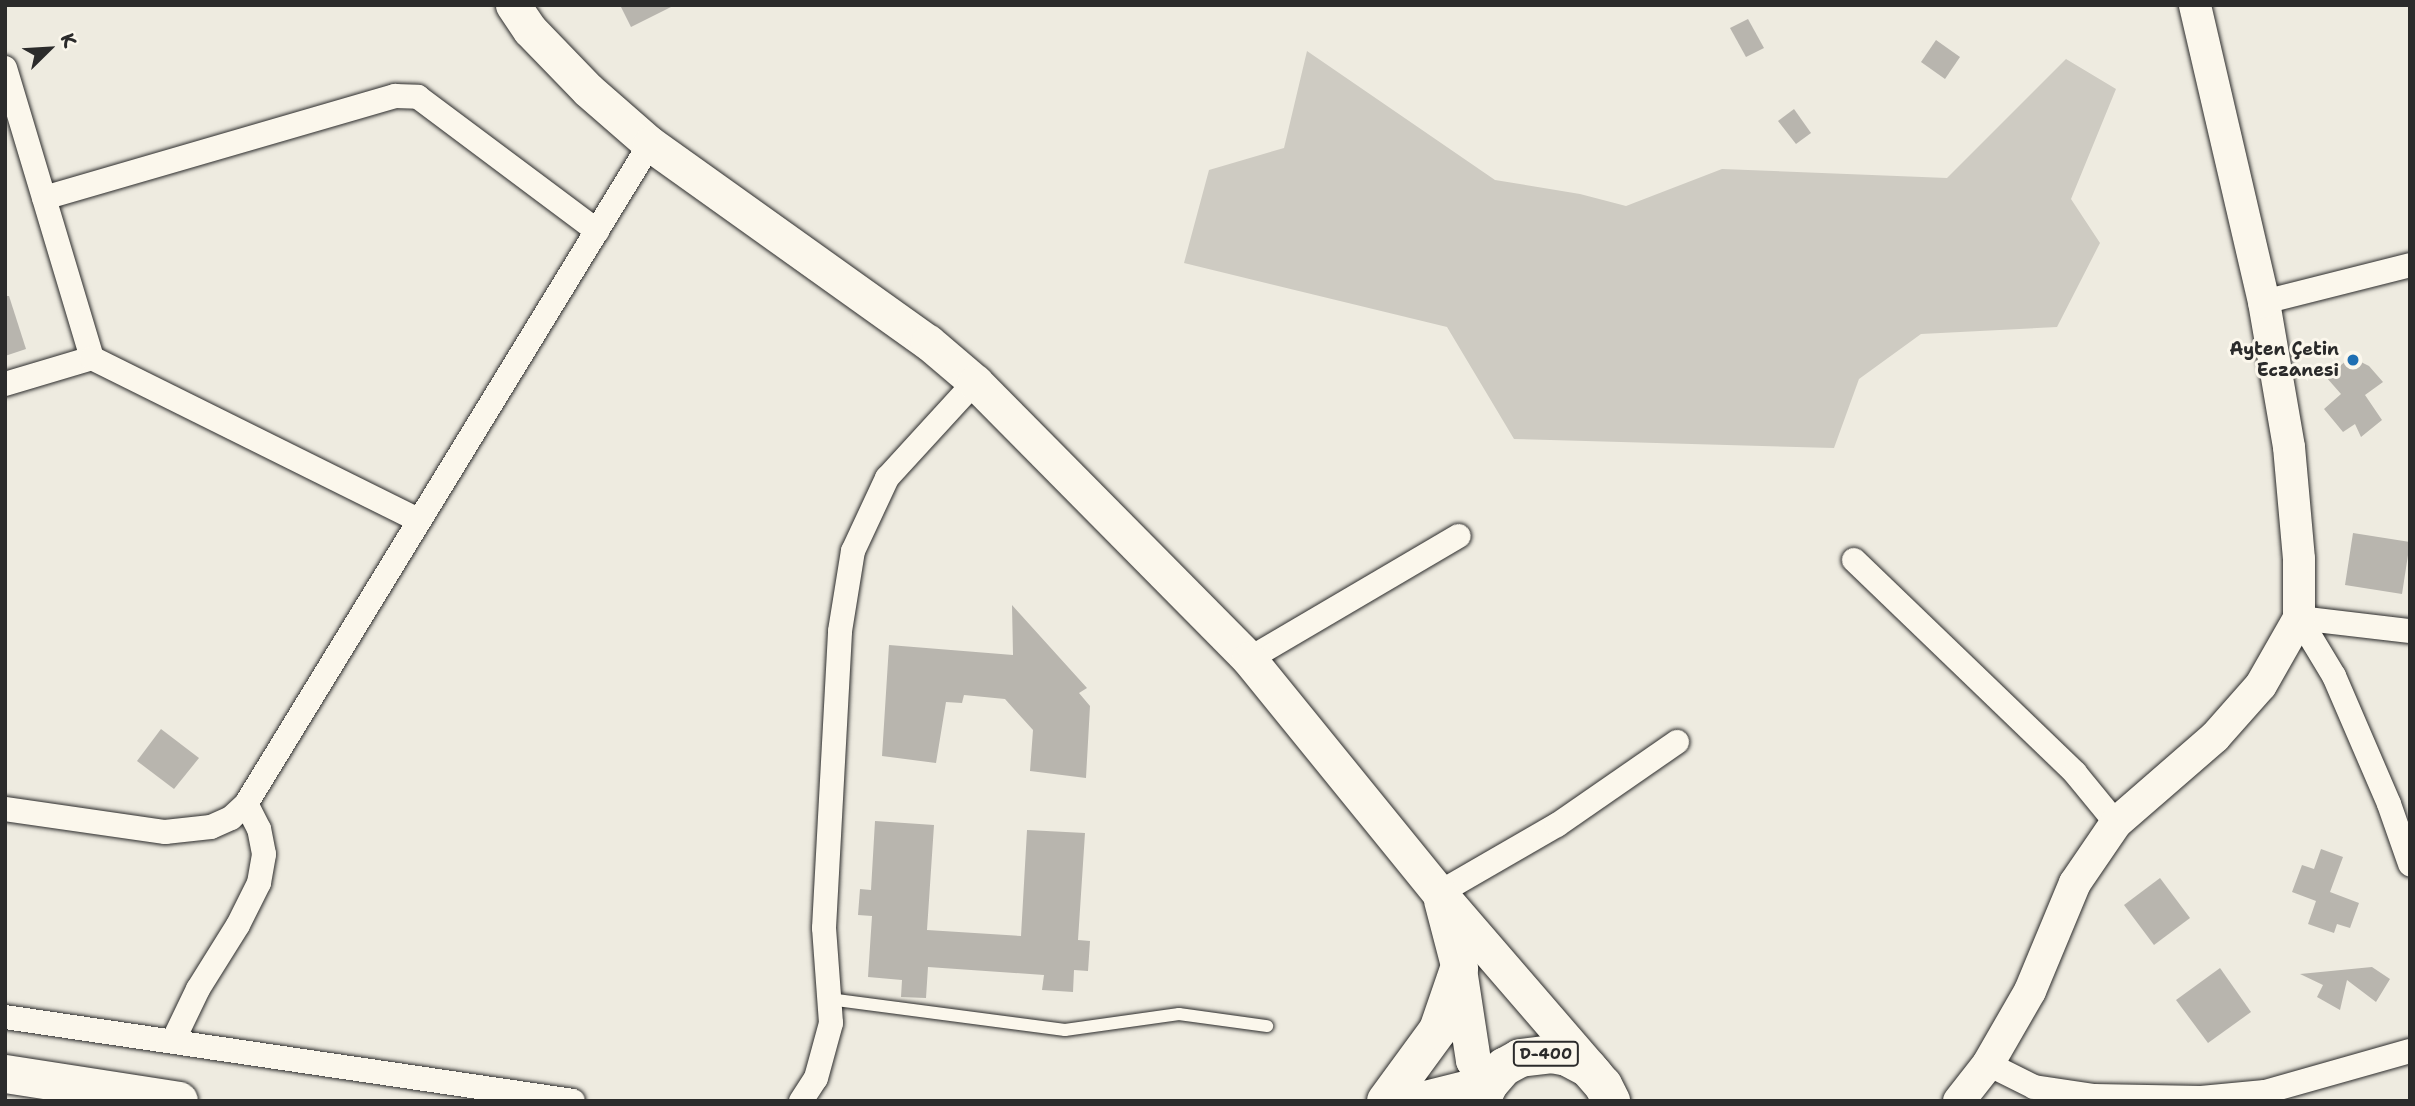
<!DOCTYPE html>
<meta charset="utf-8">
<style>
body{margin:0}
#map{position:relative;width:2415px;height:1106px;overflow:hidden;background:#eeebe0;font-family:"Shantell Sans",sans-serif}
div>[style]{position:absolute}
.green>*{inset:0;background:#cecbc2}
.building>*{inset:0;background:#b8b5ae}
.roads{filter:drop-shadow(0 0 2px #2b2b2b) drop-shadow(0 0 2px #2b2b2b)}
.service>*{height:12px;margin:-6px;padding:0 6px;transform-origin:6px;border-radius:6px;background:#fbf7ec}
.minor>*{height:24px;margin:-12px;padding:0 12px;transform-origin:12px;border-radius:12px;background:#fbf7ec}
.tertiary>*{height:32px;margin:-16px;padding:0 16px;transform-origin:16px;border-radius:16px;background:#fbf7ec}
.secondary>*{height:35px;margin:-17.5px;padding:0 17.5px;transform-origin:17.5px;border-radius:17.5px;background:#fbf7ec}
.trunk>*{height:38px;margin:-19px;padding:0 19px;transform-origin:19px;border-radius:19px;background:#fbf7ec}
.dots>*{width:19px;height:19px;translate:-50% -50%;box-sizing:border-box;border:4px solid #fbf7ec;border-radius:50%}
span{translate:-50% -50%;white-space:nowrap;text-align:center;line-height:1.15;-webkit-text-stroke:6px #fbf7ec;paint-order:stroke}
.shield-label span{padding:2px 5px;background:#fbf7ec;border:2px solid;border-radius:5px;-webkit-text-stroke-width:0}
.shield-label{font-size:16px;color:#2b2b2b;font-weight:700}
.poi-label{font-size:18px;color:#2b2b2b;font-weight:700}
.right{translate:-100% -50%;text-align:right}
.frame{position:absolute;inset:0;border:7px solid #2b2b2b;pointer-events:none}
.north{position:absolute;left:14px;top:14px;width:70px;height:70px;-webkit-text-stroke:5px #fbf7ec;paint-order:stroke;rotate:66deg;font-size:19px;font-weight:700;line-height:28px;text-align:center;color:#2b2b2b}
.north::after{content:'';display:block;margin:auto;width:24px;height:32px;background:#2b2b2b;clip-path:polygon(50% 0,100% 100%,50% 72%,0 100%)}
</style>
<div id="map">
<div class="green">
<div style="clip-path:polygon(1307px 51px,1495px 180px,1580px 194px,1626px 206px,1722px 169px,1947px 178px,2066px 59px,2116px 89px,2071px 199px,2100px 243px,2057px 327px,1921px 334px,1859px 379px,1834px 448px,1514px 439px,1447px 327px,1184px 263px,1209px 170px,1284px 148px)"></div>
</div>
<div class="building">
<div style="clip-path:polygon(620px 5px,675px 5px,631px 27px)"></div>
<div style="clip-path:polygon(1748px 19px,1764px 48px,1746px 57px,1730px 28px)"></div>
<div style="clip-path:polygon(1936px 40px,1960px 57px,1945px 79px,1921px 62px)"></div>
<div style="clip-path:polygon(1794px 109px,1811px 133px,1796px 144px,1778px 121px)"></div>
<div style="clip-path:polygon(5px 296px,9px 296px,26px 349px,5px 356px)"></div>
<div style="clip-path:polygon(2351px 357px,2369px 366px,2383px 382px,2365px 395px,2382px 420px,2361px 437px,2355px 424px,2343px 432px,2324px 409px,2341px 394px,2326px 377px)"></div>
<div style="clip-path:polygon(2353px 533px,2410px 542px,2402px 594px,2345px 585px)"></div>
<div style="clip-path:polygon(1012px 605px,1087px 688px,1079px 693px,1090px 706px,1086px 778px,1030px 771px,1033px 730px,1005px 699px,964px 695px,962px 703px,946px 702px,936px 763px,882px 756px,889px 645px,1013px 655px)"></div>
<div style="clip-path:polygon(161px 729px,199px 758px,174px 789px,137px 761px)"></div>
<div style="clip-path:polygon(875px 821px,934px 825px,927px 930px,1021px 936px,1027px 830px,1085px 833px,1078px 940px,1090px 941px,1088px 971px,1074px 970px,1073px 992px,1042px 990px,1044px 975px,928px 967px,926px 998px,901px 997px,902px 980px,868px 977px,872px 916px,858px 915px,860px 889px,871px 890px)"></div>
<div style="clip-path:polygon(2321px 849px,2343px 857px,2330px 892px,2359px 903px,2350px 928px,2337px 924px,2334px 933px,2308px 924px,2316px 901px,2292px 892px,2302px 865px,2314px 869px)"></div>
<div style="clip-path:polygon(2160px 878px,2190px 918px,2154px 945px,2124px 905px)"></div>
<div style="clip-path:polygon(2372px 967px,2390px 979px,2376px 1002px,2347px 980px,2340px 1010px,2317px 997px,2323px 985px,2300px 974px)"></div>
<div style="clip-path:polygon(2220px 968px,2251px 1012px,2208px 1043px,2176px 1000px)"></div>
</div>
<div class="roads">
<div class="service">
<div style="left:829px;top:999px;width:238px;rotate:7.5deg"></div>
<div style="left:1065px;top:1030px;width:115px;rotate:-8deg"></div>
<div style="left:1179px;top:1014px;width:89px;rotate:7.8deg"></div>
</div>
<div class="minor">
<div style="left:5px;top:68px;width:303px;rotate:73.3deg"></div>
<div style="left:44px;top:198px;width:366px;rotate:-16.2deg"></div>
<div style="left:395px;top:96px;width:23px;rotate:2deg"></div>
<div style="left:418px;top:97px;width:224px;rotate:36.8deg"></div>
<div style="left:2264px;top:302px;width:151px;rotate:-14.2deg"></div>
<div style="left:5px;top:384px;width:91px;rotate:-16.6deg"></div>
<div style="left:92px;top:358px;width:364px;rotate:26.4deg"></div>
<div style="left:1854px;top:560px;width:307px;rotate:43.9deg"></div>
<div style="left:2075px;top:773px;width:65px;rotate:50.6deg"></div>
<div style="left:2299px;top:618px;width:68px;rotate:58.9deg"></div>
<div style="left:2334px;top:676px;width:139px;rotate:66.7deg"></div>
<div style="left:2389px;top:804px;width:64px;rotate:70.7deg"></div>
<div style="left:2299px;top:618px;width:112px;rotate:6.7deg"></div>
<div style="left:1249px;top:659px;width:243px;rotate:-30.4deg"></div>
<div style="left:5px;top:809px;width:162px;rotate:8.2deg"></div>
<div style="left:165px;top:832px;width:46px;rotate:-6.2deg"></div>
<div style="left:211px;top:827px;width:22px;rotate:-24deg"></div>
<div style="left:231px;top:818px;width:21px;rotate:-43deg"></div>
<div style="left:246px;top:804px;width:774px;rotate:-58.53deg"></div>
<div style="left:1439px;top:893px;width:136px;rotate:-30deg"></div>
<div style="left:1557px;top:825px;width:146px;rotate:-34.7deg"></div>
<div style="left:5px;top:1017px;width:574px;rotate:8.41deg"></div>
<div style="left:173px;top:1041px;width:58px;rotate:-64.3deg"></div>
<div style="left:198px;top:989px;width:75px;rotate:-58deg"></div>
<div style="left:238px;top:925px;width:47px;rotate:-63.4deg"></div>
<div style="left:259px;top:883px;width:29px;rotate:-80deg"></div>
<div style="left:264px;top:854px;width:25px;rotate:-101deg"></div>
<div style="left:259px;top:829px;width:28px;rotate:-117deg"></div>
<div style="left:1988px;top:1064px;width:51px;rotate:26.6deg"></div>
<div style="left:2034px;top:1087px;width:61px;rotate:8.5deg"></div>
<div style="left:2094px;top:1096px;width:107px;rotate:1.1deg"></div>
<div style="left:2201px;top:1098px;width:64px;rotate:-5.4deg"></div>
<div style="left:2265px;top:1092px;width:151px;rotate:-15.8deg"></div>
<div style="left:801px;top:1101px;width:27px;rotate:-57deg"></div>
<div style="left:816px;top:1078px;width:57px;rotate:-74.7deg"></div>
<div style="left:831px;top:1023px;width:95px;rotate:-94.2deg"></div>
<div style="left:824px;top:928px;width:297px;rotate:-86.9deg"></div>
<div style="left:840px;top:631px;width:81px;rotate:-80.8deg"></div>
<div style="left:853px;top:551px;width:81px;rotate:-65deg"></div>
<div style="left:887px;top:478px;width:130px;rotate:-47.5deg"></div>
</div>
<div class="tertiary">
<div style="left:1959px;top:1101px;width:47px;rotate:-51.9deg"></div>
<div style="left:1988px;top:1064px;width:84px;rotate:-60.1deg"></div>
<div style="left:2030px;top:991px;width:117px;rotate:-67.4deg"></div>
<div style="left:2075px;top:883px;width:73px;rotate:-55.7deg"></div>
<div style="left:2116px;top:823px;width:131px;rotate:-41deg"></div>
<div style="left:2215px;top:737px;width:69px;rotate:-48.5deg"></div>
<div style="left:2261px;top:685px;width:77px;rotate:-60.4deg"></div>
<div style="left:2299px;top:618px;width:59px;rotate:-90deg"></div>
<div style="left:2299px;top:559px;width:112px;rotate:-95.1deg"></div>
<div style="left:2289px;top:447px;width:147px;rotate:-99.8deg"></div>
<div style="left:2264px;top:302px;width:305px;rotate:-103.1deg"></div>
</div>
<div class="secondary">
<div style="left:513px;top:5px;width:30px;rotate:56deg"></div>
<div style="left:530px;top:30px;width:83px;rotate:46deg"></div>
<div style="left:588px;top:90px;width:82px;rotate:41.1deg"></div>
<div style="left:650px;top:144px;width:341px;rotate:35.5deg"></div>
<div style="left:928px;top:342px;width:62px;rotate:40.4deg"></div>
<div style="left:975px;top:382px;width:390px;rotate:45.3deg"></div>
<div style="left:1249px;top:659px;width:301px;rotate:50.9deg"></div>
<div style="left:1439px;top:893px;width:239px;rotate:49.2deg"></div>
<div style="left:1441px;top:900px;width:71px;rotate:75.4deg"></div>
<div style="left:1459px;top:969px;width:92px;rotate:81.3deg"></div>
<div style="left:1473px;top:1060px;width:29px;rotate:56deg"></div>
</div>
<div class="trunk">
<div style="left:5px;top:1074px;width:176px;rotate:8.8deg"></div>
<div style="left:1386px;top:1101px;width:88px;rotate:-53.8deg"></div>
<div style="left:1438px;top:1030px;width:65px;rotate:-71deg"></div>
<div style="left:1422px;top:1101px;width:69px;rotate:-14.2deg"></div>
<div style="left:1481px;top:1101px;width:19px;rotate:-65deg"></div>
<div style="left:1489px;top:1084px;width:23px;rotate:-49deg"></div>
<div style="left:1504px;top:1067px;width:18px;rotate:-29deg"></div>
<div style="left:1520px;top:1058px;width:32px;rotate:-7deg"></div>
<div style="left:1552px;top:1054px;width:15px;rotate:11deg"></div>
<div style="left:1567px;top:1057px;width:24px;rotate:28deg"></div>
<div style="left:1588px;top:1068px;width:23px;rotate:49deg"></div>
<div style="left:1603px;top:1085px;width:18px;rotate:63deg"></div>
</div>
</div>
<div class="dots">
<div style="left:2353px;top:360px;background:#1f6fb2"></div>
</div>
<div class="shield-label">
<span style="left:1546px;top:1054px">D-400</span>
</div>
<div class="poi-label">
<span class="right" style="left:2339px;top:360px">Ayten Çetin<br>Eczanesi</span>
</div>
<div class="frame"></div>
<div class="north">K</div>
</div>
